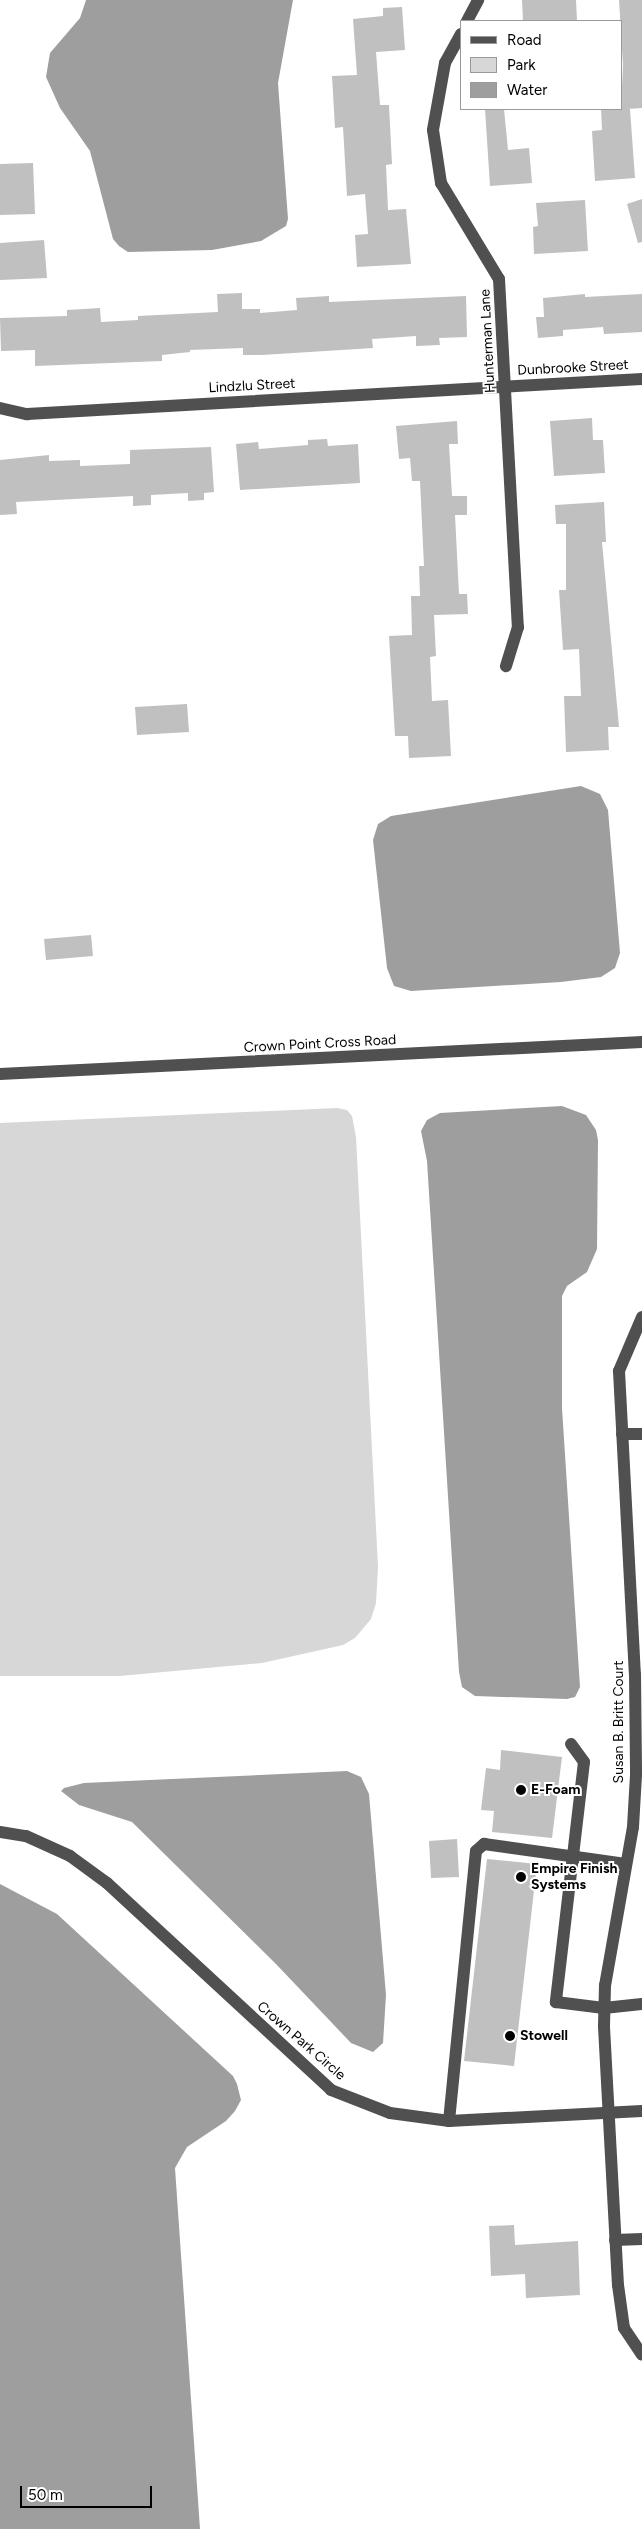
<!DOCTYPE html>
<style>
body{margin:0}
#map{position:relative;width:642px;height:2529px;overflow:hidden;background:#fff;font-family:Figtree,sans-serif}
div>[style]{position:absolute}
.green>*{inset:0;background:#d7d7d7}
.water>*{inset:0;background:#9e9e9e}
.building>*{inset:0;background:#c0c0c0}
.minor>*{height:12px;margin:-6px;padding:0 6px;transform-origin:6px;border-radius:6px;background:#505050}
.dots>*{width:14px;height:14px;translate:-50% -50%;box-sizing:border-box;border:2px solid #fff;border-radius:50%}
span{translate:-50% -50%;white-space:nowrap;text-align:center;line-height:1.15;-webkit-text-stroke:4px #fff;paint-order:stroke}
.street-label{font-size:14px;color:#000}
.poi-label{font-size:14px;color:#000;font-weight:700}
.left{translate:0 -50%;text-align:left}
.legend{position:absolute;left:460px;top:20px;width:162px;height:90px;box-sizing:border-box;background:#fff;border:1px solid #999;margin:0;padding:6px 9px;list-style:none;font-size:15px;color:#000}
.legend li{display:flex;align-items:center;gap:10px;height:25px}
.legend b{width:25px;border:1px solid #999}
.scale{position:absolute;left:20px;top:2486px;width:132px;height:22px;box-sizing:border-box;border:2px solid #000;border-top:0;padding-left:6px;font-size:15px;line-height:18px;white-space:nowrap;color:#000;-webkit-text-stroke:4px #fff;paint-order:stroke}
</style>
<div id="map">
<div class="green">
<div style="clip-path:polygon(337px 1108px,347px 1110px,352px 1116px,356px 1137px,378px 1567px,376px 1603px,371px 1619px,355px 1638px,343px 1645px,262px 1663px,120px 1676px,0 1676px,0 1123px)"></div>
</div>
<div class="water">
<div style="clip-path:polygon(86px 0,293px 0,278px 83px,288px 219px,286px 226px,261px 241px,212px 250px,128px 252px,119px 246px,113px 239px,90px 151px,60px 108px,46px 77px,50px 53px,80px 18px)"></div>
<div style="clip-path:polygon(581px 786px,600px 794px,608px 810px,620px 953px,615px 968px,601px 977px,561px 982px,411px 991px,394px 986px,387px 968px,373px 840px,378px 824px,391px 816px)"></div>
<div style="clip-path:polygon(562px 1106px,586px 1115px,596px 1130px,598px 1140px,597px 1249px,587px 1272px,567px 1286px,562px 1296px,562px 1408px,580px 1687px,575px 1697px,567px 1699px,475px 1696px,462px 1687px,459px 1672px,427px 1161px,421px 1131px,427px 1120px,440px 1113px)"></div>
<div style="clip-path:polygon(347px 1771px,361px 1777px,369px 1794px,386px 1995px,383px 2043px,373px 2052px,351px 2043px,276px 1964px,132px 1822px,79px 1805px,61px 1791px,64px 1788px,84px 1783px)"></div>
<div style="clip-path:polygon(0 1884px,57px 1914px,233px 2076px,237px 2084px,241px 2100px,235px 2111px,226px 2121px,187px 2147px,175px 2168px,200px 2529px,0 2529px)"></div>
</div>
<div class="building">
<div style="clip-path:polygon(522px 0,576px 0,577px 21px,523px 21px)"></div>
<div style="clip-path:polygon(619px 0,642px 0,642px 108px,627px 109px,630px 109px,635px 178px,595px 181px,592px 131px,602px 130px,601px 109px,621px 109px,623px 65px)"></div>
<div style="clip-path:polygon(402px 7px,405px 50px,376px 52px,380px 105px,389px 105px,392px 164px,386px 165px,388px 210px,406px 209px,411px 264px,357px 267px,355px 235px,368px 234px,365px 194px,347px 196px,343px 127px,335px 128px,332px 76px,357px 75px,353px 19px,383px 16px,383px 8px)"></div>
<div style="clip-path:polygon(485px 109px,504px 109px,508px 150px,529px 148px,532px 183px,490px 186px)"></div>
<div style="clip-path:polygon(33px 163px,35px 214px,0 215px,0 164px)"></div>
<div style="clip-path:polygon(642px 199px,642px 242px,638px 243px,627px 204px)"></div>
<div style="clip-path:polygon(585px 200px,588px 251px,534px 254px,533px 227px,538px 226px,536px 203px)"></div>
<div style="clip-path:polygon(44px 240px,47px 278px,0 280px,0 243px)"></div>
<div style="clip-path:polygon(242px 293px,242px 309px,260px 309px,260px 313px,297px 310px,296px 298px,329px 296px,329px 302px,466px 296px,467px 337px,439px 338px,440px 345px,416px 346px,416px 336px,372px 339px,373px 348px,262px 355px,243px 355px,243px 348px,190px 350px,190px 352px,162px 355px,162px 361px,35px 366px,35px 350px,1px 351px,0 318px,67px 316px,67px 310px,100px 308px,101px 322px,138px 320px,138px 316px,218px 312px,217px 294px)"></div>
<div style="clip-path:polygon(585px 294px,585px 297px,642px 294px,642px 332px,604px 334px,603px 327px,563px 330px,563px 336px,538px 338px,536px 317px,544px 317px,543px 298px)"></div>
<div style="clip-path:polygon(592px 418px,593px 440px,603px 440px,605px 473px,554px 476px,550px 421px)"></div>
<div style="clip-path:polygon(457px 421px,458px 444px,449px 444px,452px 496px,467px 496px,467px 515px,455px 515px,459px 594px,467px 594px,468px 614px,434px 615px,436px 656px,430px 657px,432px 701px,448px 700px,451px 756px,409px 758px,408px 736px,395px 736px,389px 636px,412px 635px,411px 596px,420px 596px,419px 566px,424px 566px,420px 481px,412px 481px,410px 458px,399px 459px,396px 426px)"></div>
<div style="clip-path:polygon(327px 439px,328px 446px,358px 444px,360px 483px,240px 490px,236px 444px,258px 442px,259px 449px,308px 445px,308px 440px)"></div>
<div style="clip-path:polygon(211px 447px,214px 492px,204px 493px,204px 500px,188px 501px,188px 493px,151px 495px,151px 505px,133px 506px,133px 496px,16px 502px,17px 514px,0 515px,0 460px,49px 455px,49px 461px,80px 460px,80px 466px,130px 464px,130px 450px)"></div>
<div style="clip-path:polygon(604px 502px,606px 542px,602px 542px,619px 727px,608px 727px,609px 750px,566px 752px,564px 696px,581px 696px,579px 649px,563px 650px,559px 590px,566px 590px,566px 524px,556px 524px,555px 505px)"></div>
<div style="clip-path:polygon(187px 704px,189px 732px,137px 735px,135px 707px)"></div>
<div style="clip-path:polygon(91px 935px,93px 956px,46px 960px,44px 939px)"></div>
<div style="clip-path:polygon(501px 1750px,562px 1757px,552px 1838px,492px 1832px,494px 1811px,481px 1810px,486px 1768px,500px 1770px)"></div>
<div style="clip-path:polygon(457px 1839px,459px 1877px,431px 1878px,429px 1841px)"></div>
<div style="clip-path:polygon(487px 1859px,537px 1864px,514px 2066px,464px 2061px)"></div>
<div style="clip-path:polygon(514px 2225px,515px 2245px,578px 2241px,580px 2295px,526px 2298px,525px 2274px,491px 2276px,489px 2226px)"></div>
</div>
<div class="minor">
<div style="left:467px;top:21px;width:24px;rotate:-62deg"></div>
<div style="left:461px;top:34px;width:33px;rotate:119deg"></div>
<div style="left:445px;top:63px;width:68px;rotate:100.2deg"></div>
<div style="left:433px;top:130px;width:54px;rotate:81.4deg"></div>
<div style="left:441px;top:183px;width:112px;rotate:58.9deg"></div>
<div style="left:499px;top:279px;width:349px;rotate:86.9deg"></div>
<div style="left:518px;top:627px;width:41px;rotate:107.1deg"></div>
<div style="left:0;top:408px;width:28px;rotate:13deg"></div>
<div style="left:27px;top:414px;width:616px;rotate:-3.26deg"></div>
<div style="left:0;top:1074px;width:643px;rotate:-2.85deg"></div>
<div style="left:642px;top:1317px;width:59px;rotate:113.1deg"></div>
<div style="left:619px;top:1371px;width:303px;rotate:87deg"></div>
<div style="left:635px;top:1674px;width:101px;rotate:89.4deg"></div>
<div style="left:636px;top:1775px;width:52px;rotate:93.3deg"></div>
<div style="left:633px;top:1827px;width:160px;rotate:100deg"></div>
<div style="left:605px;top:1985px;width:42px;rotate:91.4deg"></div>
<div style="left:604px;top:2027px;width:258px;rotate:86.9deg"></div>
<div style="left:618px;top:2285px;width:43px;rotate:82.1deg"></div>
<div style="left:624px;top:2328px;width:32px;rotate:56deg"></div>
<div style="left:622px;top:1434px;width:20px"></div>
<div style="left:571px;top:1744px;width:22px;rotate:54deg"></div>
<div style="left:584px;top:1762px;width:242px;rotate:96.7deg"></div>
<div style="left:556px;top:2002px;width:48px;rotate:7.1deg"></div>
<div style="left:604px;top:2008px;width:38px;rotate:-6deg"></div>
<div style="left:0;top:1832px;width:26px;rotate:9deg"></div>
<div style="left:26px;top:1836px;width:48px;rotate:24.4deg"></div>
<div style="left:70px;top:1856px;width:46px;rotate:36.1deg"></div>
<div style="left:107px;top:1883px;width:305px;rotate:42.7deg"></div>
<div style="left:331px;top:2090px;width:63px;rotate:21.3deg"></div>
<div style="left:390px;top:2113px;width:60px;rotate:7.7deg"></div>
<div style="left:449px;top:2121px;width:193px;rotate:-3deg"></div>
<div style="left:449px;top:2121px;width:271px;rotate:-84.3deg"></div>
<div style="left:476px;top:1851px;width:11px;rotate:-41deg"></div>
<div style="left:484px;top:1844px;width:143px;rotate:8deg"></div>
<div style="left:615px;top:2240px;width:27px;rotate:-2deg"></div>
</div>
<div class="dots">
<div style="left:521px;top:1790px;background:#000"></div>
<div style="left:521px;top:1877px;background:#000"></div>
<div style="left:510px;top:2036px;background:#000"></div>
</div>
<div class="street-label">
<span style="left:488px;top:341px;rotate:-93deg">Hunterman Lane</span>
<span style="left:573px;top:368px;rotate:-3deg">Dunbrooke Street</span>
<span style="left:252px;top:386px;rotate:-3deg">Lindzlu Street</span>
<span style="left:320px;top:1044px;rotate:-3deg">Crown Point Cross Road</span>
<span style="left:619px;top:1722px;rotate:-90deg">Susan B. Britt Court</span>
<span style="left:301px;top:2041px;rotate:41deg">Crown Park Circle</span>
</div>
<div class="poi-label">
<span class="left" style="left:531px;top:1790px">E-Foam</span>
<span class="left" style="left:531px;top:1877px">Empire Finish<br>Systems</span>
<span class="left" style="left:520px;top:2036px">Stowell</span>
</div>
<ul class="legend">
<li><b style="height:6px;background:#505050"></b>Road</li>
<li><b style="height:14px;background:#d7d7d7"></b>Park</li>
<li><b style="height:14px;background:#9e9e9e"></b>Water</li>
</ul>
<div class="scale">50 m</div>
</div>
